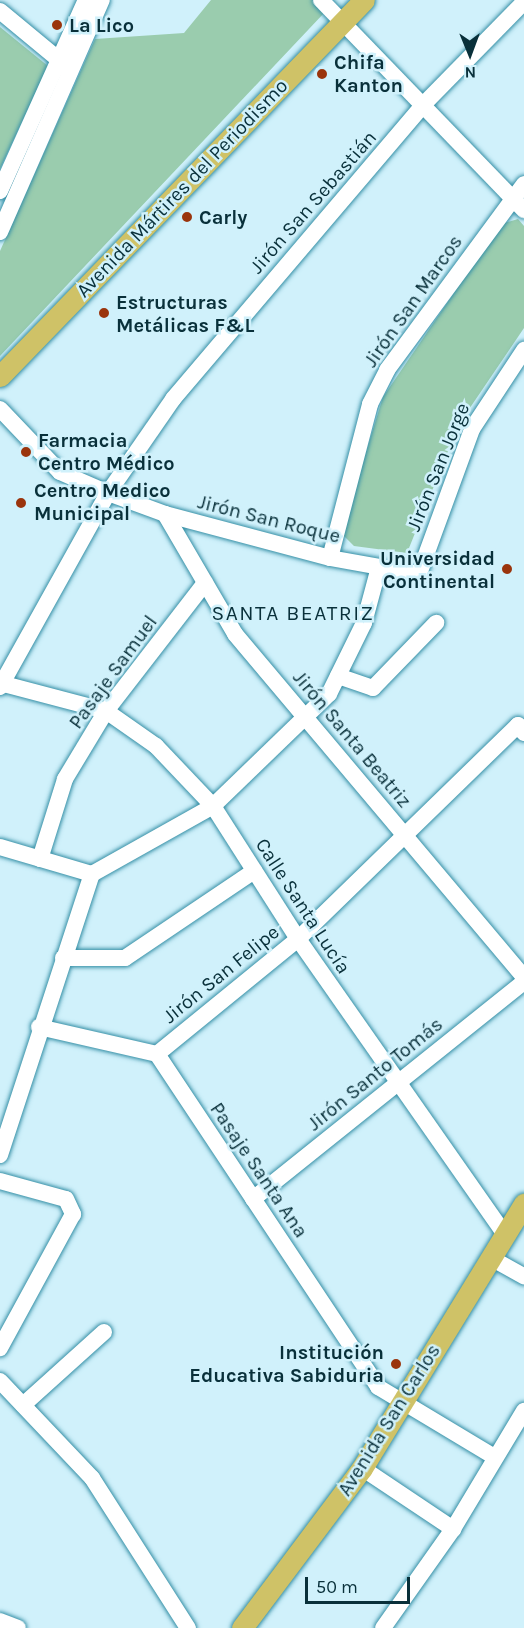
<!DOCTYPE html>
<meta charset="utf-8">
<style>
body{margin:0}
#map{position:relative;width:524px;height:1628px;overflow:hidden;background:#d0f1fb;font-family:Karla,sans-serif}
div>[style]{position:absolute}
.green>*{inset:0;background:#9accae}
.roads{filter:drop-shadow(0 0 2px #358fa6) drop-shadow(0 0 2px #358fa6)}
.minor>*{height:16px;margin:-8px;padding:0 8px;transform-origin:8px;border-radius:8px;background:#fff}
.major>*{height:21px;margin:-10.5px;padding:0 10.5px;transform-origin:10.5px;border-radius:10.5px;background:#cfc267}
.dots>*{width:16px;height:16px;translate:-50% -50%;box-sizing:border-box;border:3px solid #d0f1fb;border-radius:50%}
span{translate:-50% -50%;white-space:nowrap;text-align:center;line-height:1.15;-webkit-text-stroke:5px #d0f1fb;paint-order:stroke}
.poi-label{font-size:20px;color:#09303a;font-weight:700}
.left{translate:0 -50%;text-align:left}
.right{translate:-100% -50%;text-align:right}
.street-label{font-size:20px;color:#09303a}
.neighbourhood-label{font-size:21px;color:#09303a;letter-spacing:1.5px}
.north{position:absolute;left:440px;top:24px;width:60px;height:60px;-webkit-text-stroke:4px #d0f1fb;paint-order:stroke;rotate:179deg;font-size:16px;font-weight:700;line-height:24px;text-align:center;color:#09303a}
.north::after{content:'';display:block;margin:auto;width:21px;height:27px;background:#09303a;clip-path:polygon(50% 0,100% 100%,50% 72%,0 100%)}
.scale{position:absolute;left:305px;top:1577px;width:105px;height:27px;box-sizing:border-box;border:3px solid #09303a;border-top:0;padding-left:8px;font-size:18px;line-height:21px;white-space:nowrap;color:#09303a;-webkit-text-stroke:4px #d0f1fb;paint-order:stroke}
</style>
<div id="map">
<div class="green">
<div style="clip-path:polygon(211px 0,313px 0,325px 12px,0 356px,0 251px,95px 39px,184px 33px)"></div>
<div style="clip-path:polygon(0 27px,48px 66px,0 169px)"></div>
<div style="clip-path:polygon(518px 219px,524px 226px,524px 328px,459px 424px,407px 553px,354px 546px,344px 536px,345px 520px,383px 397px,501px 224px)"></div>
</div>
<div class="roads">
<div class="minor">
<div style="left:321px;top:0;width:292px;rotate:46deg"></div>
<div style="left:0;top:11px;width:89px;rotate:39.6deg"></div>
<div style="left:0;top:191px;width:209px;rotate:-65.8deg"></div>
<div style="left:0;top:232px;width:253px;rotate:-66.3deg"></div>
<div style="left:0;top:409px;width:87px;rotate:46.4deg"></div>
<div style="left:60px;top:472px;width:52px;rotate:23.6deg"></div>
<div style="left:108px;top:493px;width:61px;rotate:20.2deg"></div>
<div style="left:165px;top:514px;width:171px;rotate:14.9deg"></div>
<div style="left:330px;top:558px;width:90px;rotate:10.2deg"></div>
<div style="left:419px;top:574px;width:154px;rotate:-69.9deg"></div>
<div style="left:472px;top:429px;width:95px;rotate:-56.6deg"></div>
<div style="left:165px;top:514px;width:139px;rotate:59.7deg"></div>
<div style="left:235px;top:634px;width:449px;rotate:49.9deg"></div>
<div style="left:330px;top:558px;width:159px;rotate:-75.4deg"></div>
<div style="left:370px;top:404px;width:38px;rotate:-63deg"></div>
<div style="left:387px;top:370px;width:231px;rotate:-53.6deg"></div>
<div style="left:338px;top:676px;width:37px;rotate:19deg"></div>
<div style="left:373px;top:688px;width:91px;rotate:-45.9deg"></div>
<div style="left:0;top:683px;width:110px;rotate:14.8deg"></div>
<div style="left:106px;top:711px;width:61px;rotate:35deg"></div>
<div style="left:156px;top:746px;width:83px;rotate:46.5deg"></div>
<div style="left:213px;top:806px;width:158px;rotate:57.4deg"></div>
<div style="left:298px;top:939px;width:361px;rotate:55deg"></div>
<div style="left:0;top:687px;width:222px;rotate:-60.9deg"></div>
<div style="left:108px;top:493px;width:114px;rotate:-55.3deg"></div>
<div style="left:173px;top:399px;width:389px;rotate:-49.6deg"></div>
<div style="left:425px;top:103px;width:141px;rotate:-45.6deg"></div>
<div style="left:0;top:847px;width:96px;rotate:16.4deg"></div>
<div style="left:92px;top:874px;width:139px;rotate:-29.3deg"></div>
<div style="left:213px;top:806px;width:161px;rotate:-44deg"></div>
<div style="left:329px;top:694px;width:79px;rotate:-63.8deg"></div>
<div style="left:364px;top:623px;width:58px;rotate:-75deg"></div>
<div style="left:40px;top:859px;width:84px;rotate:-72.6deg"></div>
<div style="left:65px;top:779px;width:79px;rotate:-58.9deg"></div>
<div style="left:106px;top:711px;width:162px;rotate:-52.3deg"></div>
<div style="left:63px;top:958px;width:62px"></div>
<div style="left:125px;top:958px;width:156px;rotate:-34deg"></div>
<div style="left:39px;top:1027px;width:121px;rotate:12.9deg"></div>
<div style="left:157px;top:1054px;width:400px;rotate:56.4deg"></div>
<div style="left:378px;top:1387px;width:134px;rotate:31deg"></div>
<div style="left:157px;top:1054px;width:182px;rotate:-39.2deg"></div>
<div style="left:298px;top:939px;width:307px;rotate:-44.2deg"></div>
<div style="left:518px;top:725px;width:10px;rotate:53deg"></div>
<div style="left:0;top:1155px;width:296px;rotate:-71.9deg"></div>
<div style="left:0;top:1181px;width:68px;rotate:15.3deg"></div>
<div style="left:66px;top:1199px;width:17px;rotate:65deg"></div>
<div style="left:73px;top:1214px;width:153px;rotate:118.6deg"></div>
<div style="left:253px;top:1199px;width:347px;rotate:-38.7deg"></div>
<div style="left:491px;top:1258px;width:38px;rotate:29deg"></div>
<div style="left:0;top:1381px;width:134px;rotate:46.5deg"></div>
<div style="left:92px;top:1478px;width:178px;rotate:57.4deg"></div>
<div style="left:23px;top:1405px;width:109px;rotate:-42deg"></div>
<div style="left:362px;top:1468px;width:110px;rotate:33.8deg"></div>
<div style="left:0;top:1621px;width:19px;rotate:21deg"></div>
<div style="left:383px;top:1628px;width:121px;rotate:-54.7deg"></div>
<div style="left:453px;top:1529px;width:138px;rotate:-59deg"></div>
</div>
<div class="major">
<div style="left:0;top:376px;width:523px;rotate:-45.93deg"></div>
<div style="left:242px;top:1628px;width:200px;rotate:-53.1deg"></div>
<div style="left:362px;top:1468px;width:310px;rotate:-58.5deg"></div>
</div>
</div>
<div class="dots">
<div style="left:57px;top:25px;background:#9a340c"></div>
<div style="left:322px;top:74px;background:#9a340c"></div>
<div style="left:187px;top:217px;background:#9a340c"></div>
<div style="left:104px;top:313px;background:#9a340c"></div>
<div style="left:26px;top:452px;background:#9a340c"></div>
<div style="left:21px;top:503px;background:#9a340c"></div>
<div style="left:507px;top:569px;background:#9a340c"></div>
<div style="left:396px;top:1364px;background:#9a340c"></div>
</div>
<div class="poi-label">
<span class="left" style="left:69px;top:25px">La Lico</span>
<span class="left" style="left:334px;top:74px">Chifa<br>Kanton</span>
<span class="left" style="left:199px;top:217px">Carly</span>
<span class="left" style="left:116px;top:314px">Estructuras<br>Metálicas F&amp;L</span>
<span class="left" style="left:38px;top:452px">Farmacia<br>Centro Médico</span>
<span class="left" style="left:34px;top:502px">Centro Medico<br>Municipal</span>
<span class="right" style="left:495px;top:570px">Universidad<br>Continental</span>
<span class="right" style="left:384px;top:1364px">Institución<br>Educativa Sabiduria</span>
</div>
<div class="street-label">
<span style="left:182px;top:188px;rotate:-46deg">Avenida Mártires del Periodismo</span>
<span style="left:313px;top:202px;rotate:-49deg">Jirón San Sebastián</span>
<span style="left:413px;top:301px;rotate:-55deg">Jirón San Marcos</span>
<span style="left:438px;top:467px;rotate:-68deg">Jirón San Jorge</span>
<span style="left:269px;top:519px;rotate:14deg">Jirón San Roque</span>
<span style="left:113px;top:672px;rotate:-54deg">Pasaje Samuel</span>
<span style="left:352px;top:739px;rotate:50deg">Jirón Santa Beatriz</span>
<span style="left:303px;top:906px;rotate:57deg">Calle Santa Lucía</span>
<span style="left:221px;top:974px;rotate:-39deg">Jirón San Felipe</span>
<span style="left:375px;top:1074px;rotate:-39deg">Jirón Santo Tomás</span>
<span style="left:259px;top:1170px;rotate:56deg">Pasaje Santa Ana</span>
<span style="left:389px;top:1420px;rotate:-58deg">Avenida San Carlos</span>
</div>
<div class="neighbourhood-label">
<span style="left:293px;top:613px">SANTA BEATRIZ</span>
</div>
<div class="north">N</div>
<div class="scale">50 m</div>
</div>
